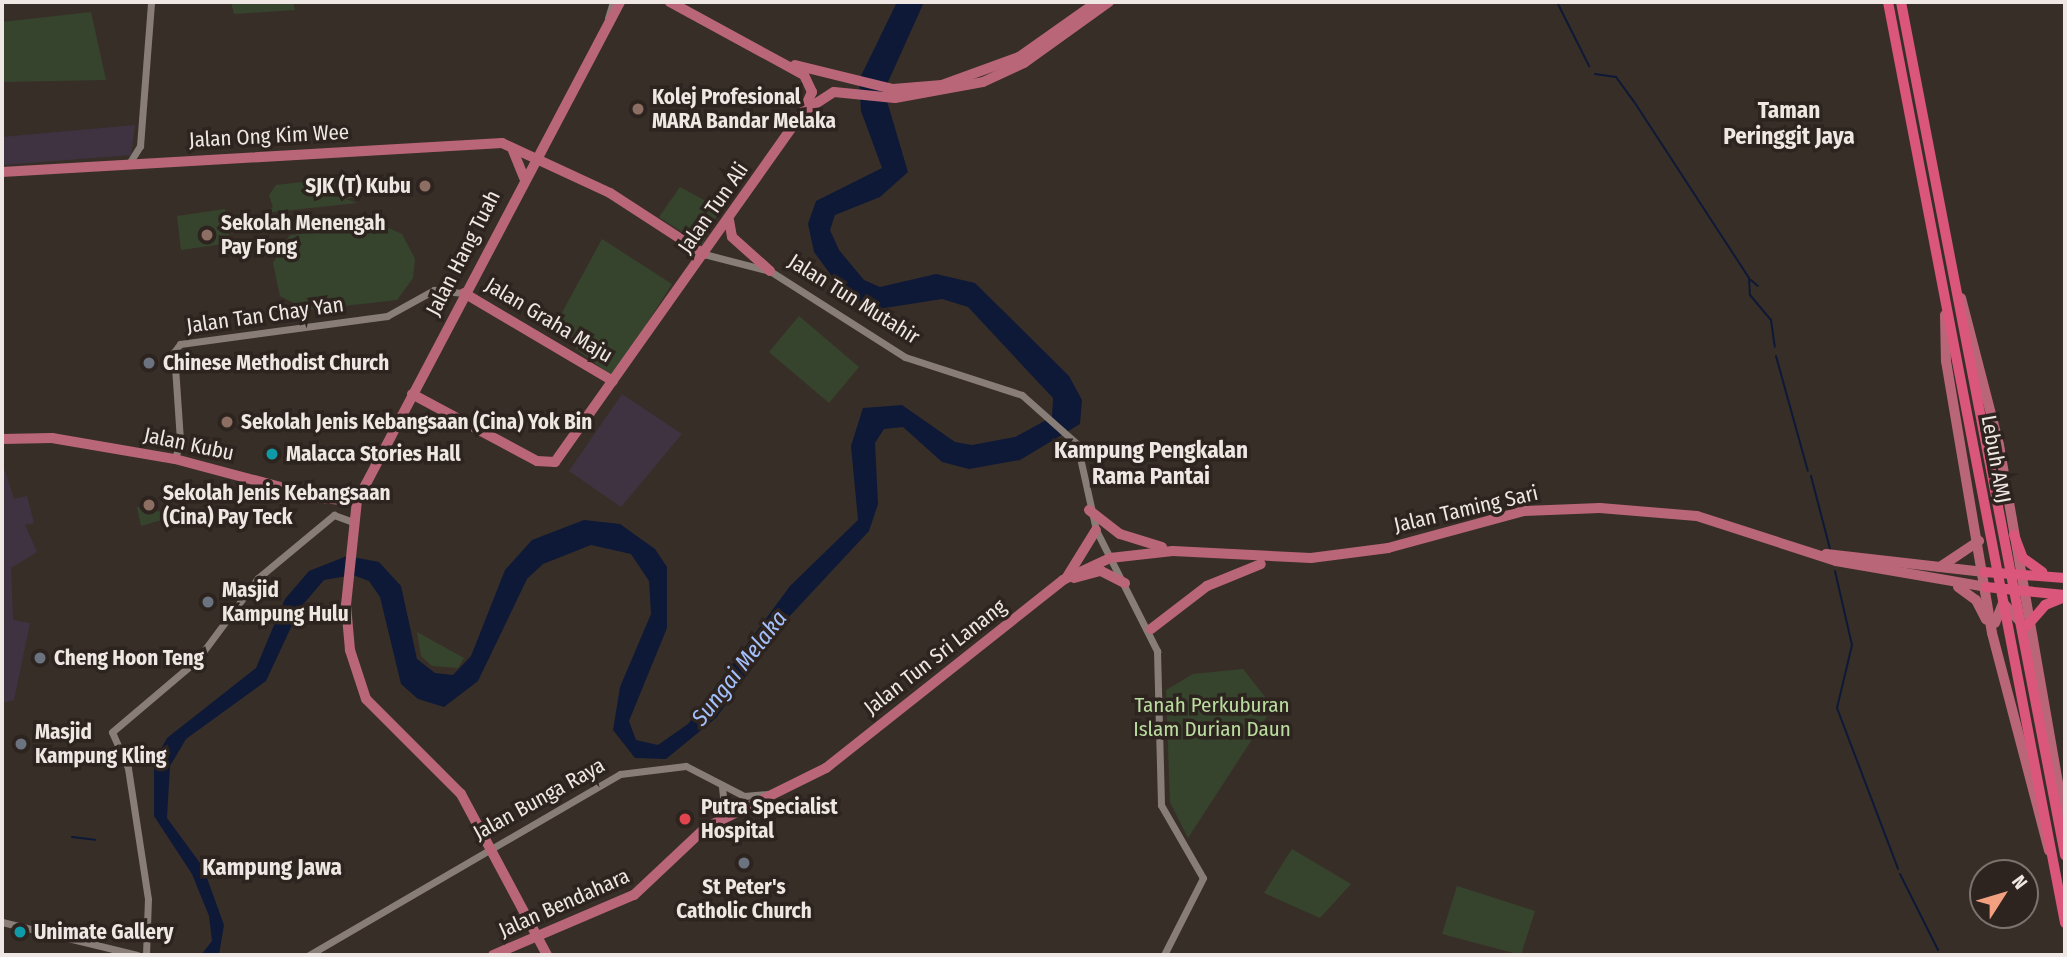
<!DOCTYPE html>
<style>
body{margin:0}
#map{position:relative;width:2067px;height:957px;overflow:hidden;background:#382e28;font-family:"Fira Sans Condensed",sans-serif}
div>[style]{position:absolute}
.commercial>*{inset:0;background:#3f3341}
.green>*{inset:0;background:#37442d}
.water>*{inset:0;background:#0d1936}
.stream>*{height:2px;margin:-1px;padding:0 1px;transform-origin:1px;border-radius:1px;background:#0d1936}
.minor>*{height:7px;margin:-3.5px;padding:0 3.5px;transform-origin:3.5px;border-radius:3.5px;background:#897d77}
.major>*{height:10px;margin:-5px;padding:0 5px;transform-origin:5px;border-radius:5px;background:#ba6679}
.highway>*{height:10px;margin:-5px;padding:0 5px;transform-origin:5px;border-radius:5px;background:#da567a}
.dots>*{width:19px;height:19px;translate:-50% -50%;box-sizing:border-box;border:4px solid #2e241f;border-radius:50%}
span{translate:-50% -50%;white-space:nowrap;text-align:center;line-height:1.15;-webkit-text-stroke:7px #2e241f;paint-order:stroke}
.poi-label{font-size:21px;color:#eee7e3;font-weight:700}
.left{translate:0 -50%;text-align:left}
.right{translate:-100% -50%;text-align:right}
.street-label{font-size:21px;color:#eee7e3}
.park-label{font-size:21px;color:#b9dc9f}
.neighbourhood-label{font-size:23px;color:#eee7e3;font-weight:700}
.water-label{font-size:23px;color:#a5c1fd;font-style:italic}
.frame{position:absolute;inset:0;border:4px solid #eee7e3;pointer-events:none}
.north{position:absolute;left:1969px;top:859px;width:70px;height:70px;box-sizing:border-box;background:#2e241f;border:2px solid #7b726d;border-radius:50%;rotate:53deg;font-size:19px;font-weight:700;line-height:28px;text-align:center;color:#eee7e3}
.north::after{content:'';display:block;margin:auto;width:24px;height:32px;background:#f2a07f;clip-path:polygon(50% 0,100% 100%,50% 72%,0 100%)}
</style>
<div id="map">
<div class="commercial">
<div style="clip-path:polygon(135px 125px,131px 155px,2px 165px,2px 137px)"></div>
<div style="clip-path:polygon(622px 394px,682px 434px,621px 507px,569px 471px)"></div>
<div style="clip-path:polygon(2px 462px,14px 499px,27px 496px,34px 523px,25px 525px,37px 552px,11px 568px,13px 620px,30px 623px,14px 700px,2px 703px)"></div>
</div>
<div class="green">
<div style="clip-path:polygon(231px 2px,293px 2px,295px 10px,234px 14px)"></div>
<div style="clip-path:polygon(91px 12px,106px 80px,2px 82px,2px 22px)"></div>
<div style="clip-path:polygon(337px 178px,348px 188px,358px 181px,359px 197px,346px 199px,357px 203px,265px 213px,273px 207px,269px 195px,276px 185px)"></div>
<div style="clip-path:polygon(680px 187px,720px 209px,702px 245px,659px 217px)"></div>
<div style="clip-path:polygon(225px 209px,230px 243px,181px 250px,177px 216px)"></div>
<div style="clip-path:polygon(384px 226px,402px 234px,415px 259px,413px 278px,397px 300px,308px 310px,280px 296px,273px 263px,290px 235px)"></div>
<div style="clip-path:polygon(602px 239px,672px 284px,613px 377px,552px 331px)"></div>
<div style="clip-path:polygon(799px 316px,859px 367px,829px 403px,769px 352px)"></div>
<div style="clip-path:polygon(181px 504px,185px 513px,141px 526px,137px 507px,162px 512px)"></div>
<div style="clip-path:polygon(417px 632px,464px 658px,458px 668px,432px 666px,421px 656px)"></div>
<div style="clip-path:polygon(1243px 669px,1273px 707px,1188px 838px,1170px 802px,1166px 690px,1193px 674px)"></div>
<div style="clip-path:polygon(1292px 849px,1351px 884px,1320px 918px,1264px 893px)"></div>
<div style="clip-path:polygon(1457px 886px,1535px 911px,1521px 955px,1442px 934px)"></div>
</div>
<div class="water">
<div style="clip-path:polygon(897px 2px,924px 2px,884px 91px,908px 172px,880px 197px,835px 215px,830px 230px,839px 250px,864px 280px,880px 287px,936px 274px,975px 283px,1069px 376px,1082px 400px,1080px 424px,1020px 460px,969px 469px,942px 462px,903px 427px,884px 429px,875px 443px,878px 504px,869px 531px,787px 619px,716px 718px,666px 759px,635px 758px,613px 730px,620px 687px,651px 614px,649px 581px,631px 554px,591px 545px,543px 564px,527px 579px,478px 681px,444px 707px,418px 699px,401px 684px,380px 597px,369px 581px,353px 575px,324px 580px,300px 608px,266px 681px,186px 739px,170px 766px,167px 818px,203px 867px,224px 925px,219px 955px,201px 955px,212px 941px,209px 916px,192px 874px,154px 816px,154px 762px,167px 738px,256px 668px,285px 599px,309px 571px,347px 556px,379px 562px,401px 586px,417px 659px,435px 673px,453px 675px,471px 656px,505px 570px,532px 540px,584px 520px,620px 524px,655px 549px,667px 567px,667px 628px,629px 721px,636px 740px,658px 745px,688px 724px,790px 586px,858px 520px,851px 446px,863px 408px,902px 405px,955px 442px,972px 445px,1015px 437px,1052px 417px,1053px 398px,968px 307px,942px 299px,872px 310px,842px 290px,814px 252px,808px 224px,816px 201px,882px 168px,861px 111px,859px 80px)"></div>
</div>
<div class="stream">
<div style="left:1557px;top:2px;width:72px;rotate:63.4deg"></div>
<div style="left:1595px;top:74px;width:21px;rotate:8deg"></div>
<div style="left:1616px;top:77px;width:29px;rotate:54deg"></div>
<div style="left:1633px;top:100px;width:212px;rotate:56.9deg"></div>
<div style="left:1749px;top:278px;width:17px;rotate:87deg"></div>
<div style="left:1750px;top:295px;width:33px;rotate:50deg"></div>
<div style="left:1771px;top:320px;width:27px;rotate:82deg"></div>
<div style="left:1751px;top:280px;width:9px;rotate:41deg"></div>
<div style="left:1776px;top:356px;width:119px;rotate:74.5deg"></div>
<div style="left:1811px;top:476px;width:75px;rotate:75.4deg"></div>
<div style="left:1835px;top:571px;width:76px;rotate:77.1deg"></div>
<div style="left:1852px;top:645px;width:65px;rotate:103.4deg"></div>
<div style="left:1837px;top:708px;width:172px;rotate:69.2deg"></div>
<div style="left:72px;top:837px;width:23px;rotate:7deg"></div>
<div style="left:1900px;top:874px;width:85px;rotate:63.4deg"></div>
</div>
<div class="minor">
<div style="left:608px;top:18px;width:17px;rotate:-73deg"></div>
<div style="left:130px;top:162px;width:19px;rotate:-58deg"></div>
<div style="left:140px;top:146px;width:144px;rotate:-85.6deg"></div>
<div style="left:704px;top:254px;width:68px;rotate:14.4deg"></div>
<div style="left:770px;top:271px;width:160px;rotate:32.5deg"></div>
<div style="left:905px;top:357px;width:123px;rotate:18deg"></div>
<div style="left:1022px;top:395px;width:74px;rotate:41.7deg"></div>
<div style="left:1077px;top:444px;width:88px;rotate:77.5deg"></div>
<div style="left:1096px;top:530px;width:136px;rotate:63.2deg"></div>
<div style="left:1157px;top:651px;width:154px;rotate:88.5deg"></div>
<div style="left:1161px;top:805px;width:84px;rotate:60.1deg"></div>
<div style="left:1203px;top:878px;width:86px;rotate:116.9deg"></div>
<div style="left:175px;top:459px;width:20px;rotate:-75deg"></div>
<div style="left:180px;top:440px;width:88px;rotate:-93.9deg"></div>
<div style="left:174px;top:352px;width:10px;rotate:-53deg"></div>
<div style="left:180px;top:344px;width:209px;rotate:-7.7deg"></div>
<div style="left:387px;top:316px;width:54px;rotate:-29deg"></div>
<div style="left:434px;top:290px;width:30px;rotate:6deg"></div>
<div style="left:722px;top:787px;width:27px;rotate:84deg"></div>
<div style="left:2px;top:922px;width:139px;rotate:13.7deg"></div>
<div style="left:146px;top:955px;width:56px;rotate:-88deg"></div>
<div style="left:148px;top:899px;width:133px;rotate:-98.7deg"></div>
<div style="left:128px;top:768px;width:39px;rotate:-114deg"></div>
<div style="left:112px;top:732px;width:111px;rotate:-40.3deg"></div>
<div style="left:197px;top:660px;width:102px;rotate:-53.4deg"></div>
<div style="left:258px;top:578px;width:99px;rotate:-39.7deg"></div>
<div style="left:334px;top:515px;width:20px;rotate:20deg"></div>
<div style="left:309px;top:955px;width:360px;rotate:-30.2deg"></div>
<div style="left:620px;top:774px;width:66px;rotate:-6.9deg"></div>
<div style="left:686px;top:766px;width:65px;rotate:27.3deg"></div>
<div style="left:744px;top:796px;width:24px;rotate:-5deg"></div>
</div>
<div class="major">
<div style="left:795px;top:65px;width:101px;rotate:13.8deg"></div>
<div style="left:893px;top:89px;width:49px;rotate:-4.7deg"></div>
<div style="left:942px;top:85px;width:82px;rotate:-20deg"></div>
<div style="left:1019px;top:57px;width:95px;rotate:-35.2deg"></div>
<div style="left:806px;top:110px;width:33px;rotate:-33deg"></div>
<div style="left:834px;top:92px;width:61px;rotate:5.6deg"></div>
<div style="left:895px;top:98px;width:89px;rotate:-10.3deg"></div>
<div style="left:983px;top:82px;width:45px;rotate:-24.9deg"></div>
<div style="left:1024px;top:63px;width:105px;rotate:-35.7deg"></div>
<div style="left:512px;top:148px;width:32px;rotate:68deg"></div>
<div style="left:2px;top:172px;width:501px;rotate:-3.32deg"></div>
<div style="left:502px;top:143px;width:119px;rotate:24.8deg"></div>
<div style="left:610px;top:193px;width:112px;rotate:33deg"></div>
<div style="left:729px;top:220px;width:17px;rotate:80deg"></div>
<div style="left:732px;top:237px;width:51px;rotate:41.8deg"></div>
<div style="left:464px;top:293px;width:173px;rotate:30.6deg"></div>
<div style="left:1961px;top:298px;width:152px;rotate:75.5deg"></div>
<div style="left:1999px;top:445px;width:383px;rotate:80.1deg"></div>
<div style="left:1945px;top:315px;width:46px;rotate:88.8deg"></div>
<div style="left:1946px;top:361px;width:276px;rotate:80.4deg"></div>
<div style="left:1992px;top:633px;width:225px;rotate:75.3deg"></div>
<div style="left:412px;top:394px;width:142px;rotate:28.2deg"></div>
<div style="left:537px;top:461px;width:18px;rotate:3deg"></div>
<div style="left:555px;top:462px;width:429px;rotate:-54.7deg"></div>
<div style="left:803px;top:112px;width:22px;rotate:-66deg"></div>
<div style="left:812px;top:92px;width:19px;rotate:-115deg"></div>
<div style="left:804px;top:75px;width:153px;rotate:-151.4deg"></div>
<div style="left:2px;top:439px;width:50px;rotate:-1.1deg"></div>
<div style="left:52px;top:438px;width:125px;rotate:9.7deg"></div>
<div style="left:175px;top:459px;width:152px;rotate:14.9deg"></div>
<div style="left:322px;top:498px;width:20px;rotate:6deg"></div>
<div style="left:342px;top:500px;width:22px;rotate:-24deg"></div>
<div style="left:1089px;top:510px;width:39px;rotate:38deg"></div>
<div style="left:1120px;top:534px;width:44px;rotate:17.2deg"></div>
<div style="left:1826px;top:554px;width:159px;rotate:6.5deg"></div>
<div style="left:1940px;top:567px;width:47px;rotate:-33.7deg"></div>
<div style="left:1067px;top:577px;width:55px;rotate:-58.3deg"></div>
<div style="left:1074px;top:578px;width:28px;rotate:-15deg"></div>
<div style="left:1101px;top:571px;width:27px;rotate:27deg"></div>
<div style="left:1958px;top:587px;width:22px;rotate:36deg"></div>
<div style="left:1976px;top:600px;width:22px;rotate:63deg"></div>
<div style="left:1995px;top:623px;width:22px;rotate:-68deg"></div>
<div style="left:2003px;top:603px;width:23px;rotate:47deg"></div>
<div style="left:1151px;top:629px;width:71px;rotate:-37.5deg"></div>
<div style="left:1207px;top:586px;width:58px;rotate:-22.2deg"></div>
<div style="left:493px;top:955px;width:153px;rotate:-23.1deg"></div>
<div style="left:634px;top:895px;width:98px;rotate:-43.3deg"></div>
<div style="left:705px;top:828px;width:135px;rotate:-26.4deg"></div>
<div style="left:826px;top:768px;width:303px;rotate:-38.4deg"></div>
<div style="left:1063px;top:580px;width:52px;rotate:-25.1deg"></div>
<div style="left:1110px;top:558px;width:63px;rotate:-6.3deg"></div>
<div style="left:1173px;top:551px;width:138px;rotate:2.9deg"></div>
<div style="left:1311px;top:558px;width:78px;rotate:-7.4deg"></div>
<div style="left:1388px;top:548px;width:141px;rotate:-15.2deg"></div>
<div style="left:1524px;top:511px;width:76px;rotate:-2.3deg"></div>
<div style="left:1600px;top:508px;width:97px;rotate:4.7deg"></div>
<div style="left:1697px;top:516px;width:146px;rotate:17.9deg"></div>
<div style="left:1836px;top:561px;width:152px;rotate:9.8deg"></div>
<div style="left:547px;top:955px;width:183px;rotate:-118.1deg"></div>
<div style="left:461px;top:794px;width:134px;rotate:-135deg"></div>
<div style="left:366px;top:699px;width:52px;rotate:-108.1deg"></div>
<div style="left:350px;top:650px;width:45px;rotate:-95.1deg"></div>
<div style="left:346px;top:605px;width:105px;rotate:-84deg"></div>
<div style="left:357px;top:501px;width:564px;rotate:-62.21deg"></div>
</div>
<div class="highway">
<div style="left:1888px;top:2px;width:938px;rotate:79.12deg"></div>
<div style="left:1901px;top:2px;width:869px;rotate:79.12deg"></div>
<div style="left:2014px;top:535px;width:25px;rotate:69deg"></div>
<div style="left:2023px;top:558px;width:24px;rotate:36deg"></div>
<div style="left:1984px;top:572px;width:81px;rotate:4.2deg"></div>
<div style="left:1986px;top:587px;width:79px;rotate:5.8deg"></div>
<div style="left:2027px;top:626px;width:28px;rotate:-49deg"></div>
<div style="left:2045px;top:605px;width:22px;rotate:-22deg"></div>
</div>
<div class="dots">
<div style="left:638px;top:109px;background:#8d6e63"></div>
<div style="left:425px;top:186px;background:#8d6e63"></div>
<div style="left:207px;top:235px;background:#8d6e63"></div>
<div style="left:149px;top:363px;background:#6b7280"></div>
<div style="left:227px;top:422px;background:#8d6e63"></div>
<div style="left:272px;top:454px;background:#0f9aa8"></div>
<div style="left:149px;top:505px;background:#8d6e63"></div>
<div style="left:208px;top:602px;background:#6b7280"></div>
<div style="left:40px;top:658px;background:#6b7280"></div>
<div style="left:21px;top:744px;background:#6b7280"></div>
<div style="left:685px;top:819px;background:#e0444e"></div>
<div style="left:744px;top:863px;background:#6b7280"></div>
<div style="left:20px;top:932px;background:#0f9aa8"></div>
</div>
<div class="poi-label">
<span class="left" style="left:652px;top:109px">Kolej Profesional<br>MARA Bandar Melaka</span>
<span class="right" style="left:411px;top:186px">SJK (T) Kubu</span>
<span class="left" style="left:221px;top:235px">Sekolah Menengah<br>Pay Fong</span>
<span class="left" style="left:163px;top:363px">Chinese Methodist Church</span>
<span class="left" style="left:241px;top:422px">Sekolah Jenis Kebangsaan (Cina) Yok Bin</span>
<span class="left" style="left:286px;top:454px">Malacca Stories Hall</span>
<span class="left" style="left:163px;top:505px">Sekolah Jenis Kebangsaan<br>(Cina) Pay Teck</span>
<span class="left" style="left:222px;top:602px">Masjid<br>Kampung Hulu</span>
<span class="left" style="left:54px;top:658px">Cheng Hoon Teng</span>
<span class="left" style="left:35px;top:744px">Masjid<br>Kampung Kling</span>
<span class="left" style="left:701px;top:819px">Putra Specialist<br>Hospital</span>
<span style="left:744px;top:899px">St Peter's<br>Catholic Church</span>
<span class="left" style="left:34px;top:932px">Unimate Gallery</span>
</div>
<div class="street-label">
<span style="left:269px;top:136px;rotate:-3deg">Jalan Ong Kim Wee</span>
<span style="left:713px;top:208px;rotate:-55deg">Jalan Tun Ali</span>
<span style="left:463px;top:253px;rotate:-63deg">Jalan Hang Tuah</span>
<span style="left:854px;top:299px;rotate:32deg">Jalan Tun Mutahir</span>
<span style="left:265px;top:315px;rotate:-8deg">Jalan Tan Chay Yan</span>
<span style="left:549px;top:320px;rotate:31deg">Jalan Graha Maju</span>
<span style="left:189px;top:444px;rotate:12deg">Jalan Kubu</span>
<span style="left:1996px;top:459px;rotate:80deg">Lebuh AMJ</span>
<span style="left:1466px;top:509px;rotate:-13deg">Jalan Taming Sari</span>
<span style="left:935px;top:657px;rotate:-38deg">Jalan Tun Sri Lanang</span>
<span style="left:539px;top:799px;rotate:-29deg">Jalan Bunga Raya</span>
<span style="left:564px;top:903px;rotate:-24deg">Jalan Bendahara</span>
</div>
<div class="park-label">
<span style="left:1212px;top:717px">Tanah Perkuburan<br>Islam Durian Daun</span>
</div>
<div class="neighbourhood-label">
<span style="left:1789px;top:123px">Taman<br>Peringgit Jaya</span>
<span style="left:1151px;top:463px">Kampung Pengkalan<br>Rama Pantai</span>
<span style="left:272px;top:867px">Kampung Jawa</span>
</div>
<div class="water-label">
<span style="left:739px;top:668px;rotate:-52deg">Sungai Melaka</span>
</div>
<div class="frame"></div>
<div class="north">N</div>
</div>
